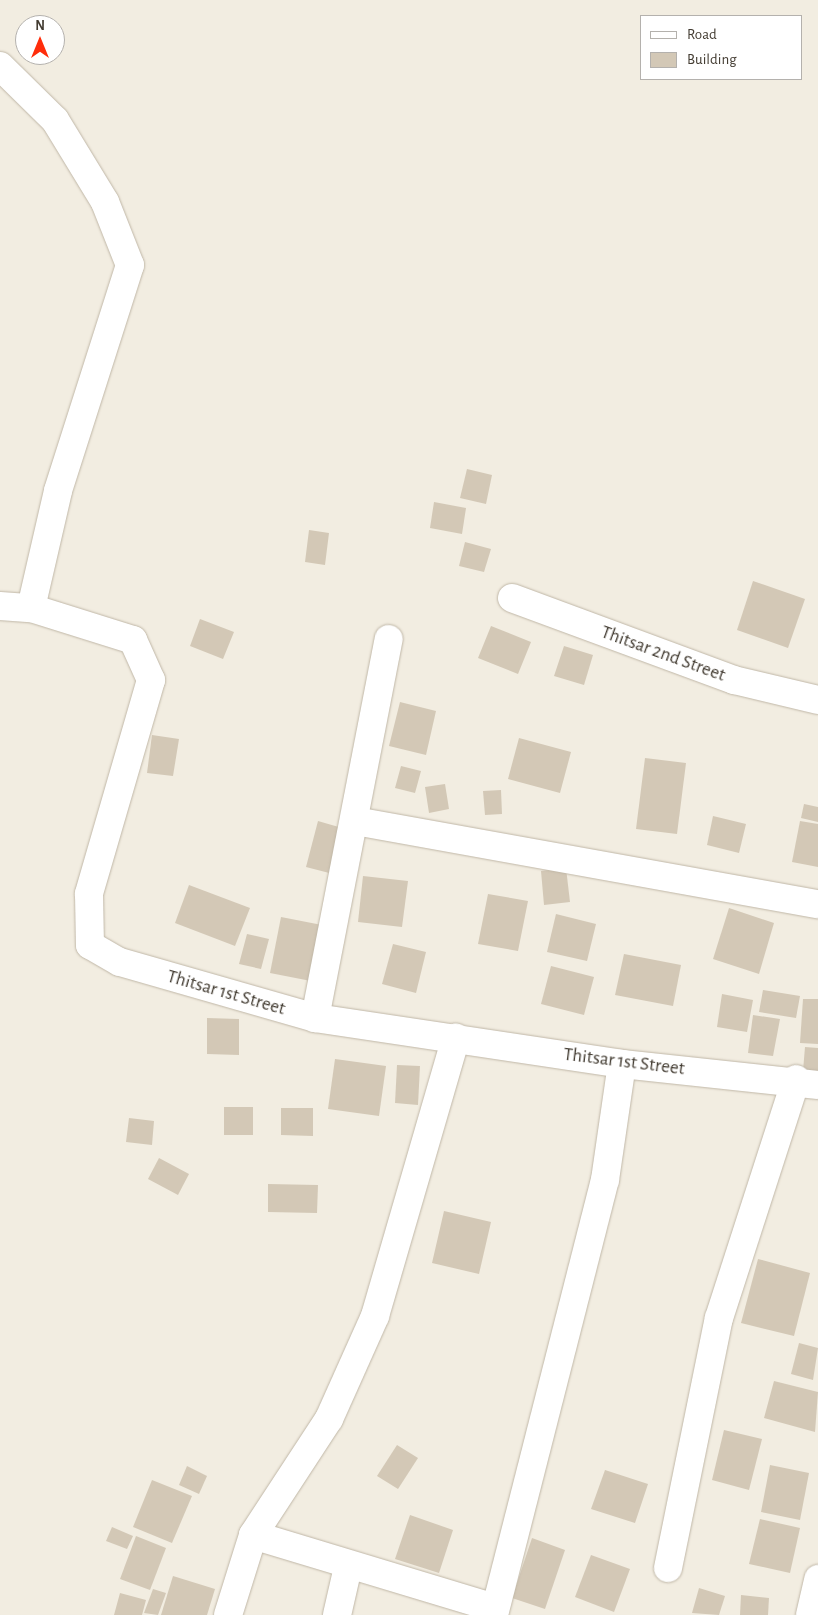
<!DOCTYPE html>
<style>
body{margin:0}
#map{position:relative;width:818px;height:1615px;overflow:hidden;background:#f2ede1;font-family:"Alegreya Sans",sans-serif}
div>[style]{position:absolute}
.building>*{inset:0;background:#d3c8b6}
.roads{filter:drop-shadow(0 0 1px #c0b7a7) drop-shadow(0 0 1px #c0b7a7)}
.minor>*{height:28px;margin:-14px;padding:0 14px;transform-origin:14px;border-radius:14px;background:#fff}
span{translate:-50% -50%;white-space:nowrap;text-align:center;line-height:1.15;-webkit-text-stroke:4.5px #fff;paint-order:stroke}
.street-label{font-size:19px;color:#433c32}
.legend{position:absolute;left:640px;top:15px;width:162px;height:65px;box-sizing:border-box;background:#fff;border:1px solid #b4b1ad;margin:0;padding:6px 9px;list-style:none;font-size:15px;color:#433c32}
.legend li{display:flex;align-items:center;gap:10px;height:25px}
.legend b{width:25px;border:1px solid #b4b1ad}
.north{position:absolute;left:15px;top:15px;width:50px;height:50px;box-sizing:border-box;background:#fff;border:1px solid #b4b1ad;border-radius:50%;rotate:0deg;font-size:14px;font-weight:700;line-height:20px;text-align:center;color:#433c32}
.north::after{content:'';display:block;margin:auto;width:18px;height:22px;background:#ff2d0b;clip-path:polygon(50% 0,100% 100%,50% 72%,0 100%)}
</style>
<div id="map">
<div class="building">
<div style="clip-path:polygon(467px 469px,492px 475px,486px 504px,460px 498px)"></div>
<div style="clip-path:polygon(434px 502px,466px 508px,462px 534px,430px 528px)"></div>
<div style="clip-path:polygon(309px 530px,329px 533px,325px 565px,305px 562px)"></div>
<div style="clip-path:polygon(465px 542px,491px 549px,484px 572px,459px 566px)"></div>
<div style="clip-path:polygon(753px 581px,805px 599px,788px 648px,737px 630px)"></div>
<div style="clip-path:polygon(200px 619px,234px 632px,223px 659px,190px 646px)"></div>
<div style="clip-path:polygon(491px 626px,531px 642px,518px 674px,478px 658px)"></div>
<div style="clip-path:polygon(564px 646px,593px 655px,584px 685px,554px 676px)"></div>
<div style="clip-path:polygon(400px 702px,436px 711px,426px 755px,389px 746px)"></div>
<div style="clip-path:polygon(152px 735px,179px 739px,173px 776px,147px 773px)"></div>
<div style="clip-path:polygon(519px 738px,571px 752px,560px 793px,508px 779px)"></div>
<div style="clip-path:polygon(645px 758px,686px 763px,677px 834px,636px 829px)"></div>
<div style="clip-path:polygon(401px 766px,421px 771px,415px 793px,395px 788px)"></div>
<div style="clip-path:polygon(445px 784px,449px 809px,429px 813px,425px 787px)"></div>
<div style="clip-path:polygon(501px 790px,502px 814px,485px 815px,483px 791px)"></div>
<div style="clip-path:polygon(804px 804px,818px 807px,818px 822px,801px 818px)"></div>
<div style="clip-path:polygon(713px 816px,746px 824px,739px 853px,707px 845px)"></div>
<div style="clip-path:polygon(318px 821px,349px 830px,337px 875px,306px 867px)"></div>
<div style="clip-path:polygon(800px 821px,818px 824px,818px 867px,792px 862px)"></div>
<div style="clip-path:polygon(566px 868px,570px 902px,544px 905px,541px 871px)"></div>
<div style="clip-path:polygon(363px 876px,408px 881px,402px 927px,358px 922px)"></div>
<div style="clip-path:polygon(189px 885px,250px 908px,235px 946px,175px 923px)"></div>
<div style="clip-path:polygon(488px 894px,528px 901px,518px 951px,478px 944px)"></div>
<div style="clip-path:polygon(729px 908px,774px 923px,759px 974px,713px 959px)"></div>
<div style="clip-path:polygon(556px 914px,596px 924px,587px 961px,547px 952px)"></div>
<div style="clip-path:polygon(281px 917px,327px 926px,316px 982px,270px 973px)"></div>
<div style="clip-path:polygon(247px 934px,269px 939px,261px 969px,239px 964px)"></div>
<div style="clip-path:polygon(393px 944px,426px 952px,416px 993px,382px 984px)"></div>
<div style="clip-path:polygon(624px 954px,681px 965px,673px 1006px,615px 995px)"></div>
<div style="clip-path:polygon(551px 966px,594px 977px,584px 1015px,541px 1004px)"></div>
<div style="clip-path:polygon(763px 990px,800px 996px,796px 1018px,759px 1012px)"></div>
<div style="clip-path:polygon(722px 994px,753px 1000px,747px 1032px,717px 1027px)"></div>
<div style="clip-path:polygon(803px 999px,818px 999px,818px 1044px,800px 1043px)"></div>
<div style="clip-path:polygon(753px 1015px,780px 1019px,773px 1056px,748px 1053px)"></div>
<div style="clip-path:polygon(207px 1018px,239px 1019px,239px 1055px,207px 1054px)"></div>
<div style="clip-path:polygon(805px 1047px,818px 1048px,818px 1072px,803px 1071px)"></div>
<div style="clip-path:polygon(335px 1059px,386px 1066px,379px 1116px,328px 1109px)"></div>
<div style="clip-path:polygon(397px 1065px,420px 1066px,418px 1105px,395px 1103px)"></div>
<div style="clip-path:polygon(224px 1107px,253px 1107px,253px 1135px,224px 1135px)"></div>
<div style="clip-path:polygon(281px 1108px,313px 1108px,313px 1136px,281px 1135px)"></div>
<div style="clip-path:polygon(129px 1118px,154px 1121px,152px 1145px,126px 1142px)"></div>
<div style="clip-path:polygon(159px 1158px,189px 1174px,178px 1195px,148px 1179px)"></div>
<div style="clip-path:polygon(268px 1184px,318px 1185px,317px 1213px,268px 1212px)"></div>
<div style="clip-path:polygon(444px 1211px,491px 1222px,479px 1274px,432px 1263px)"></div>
<div style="clip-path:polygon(758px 1259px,810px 1273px,794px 1336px,741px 1323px)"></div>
<div style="clip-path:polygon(799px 1343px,818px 1348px,813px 1380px,791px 1374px)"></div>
<div style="clip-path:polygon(774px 1381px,818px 1392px,815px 1432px,764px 1418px)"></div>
<div style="clip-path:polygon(724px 1430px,762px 1439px,749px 1490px,712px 1480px)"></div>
<div style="clip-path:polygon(397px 1445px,418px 1458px,398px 1489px,377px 1476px)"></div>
<div style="clip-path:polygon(770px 1465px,809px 1473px,800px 1520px,761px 1512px)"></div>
<div style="clip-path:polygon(187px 1466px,207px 1476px,199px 1494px,179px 1485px)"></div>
<div style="clip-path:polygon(605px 1470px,648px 1484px,635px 1523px,591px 1509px)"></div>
<div style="clip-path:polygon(152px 1480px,192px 1496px,172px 1543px,133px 1527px)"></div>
<div style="clip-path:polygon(410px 1515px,453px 1530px,439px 1573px,395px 1559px)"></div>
<div style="clip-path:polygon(760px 1519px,800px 1528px,790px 1573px,749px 1564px)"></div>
<div style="clip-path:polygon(112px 1527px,133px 1536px,127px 1549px,106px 1541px)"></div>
<div style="clip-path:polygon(136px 1536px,166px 1548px,150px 1590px,120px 1579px)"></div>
<div style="clip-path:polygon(532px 1538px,565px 1550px,545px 1609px,512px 1598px)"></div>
<div style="clip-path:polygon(591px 1555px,630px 1569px,614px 1612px,575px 1597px)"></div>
<div style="clip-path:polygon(173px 1576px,215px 1589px,207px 1615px,161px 1615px)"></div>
<div style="clip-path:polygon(699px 1588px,725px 1596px,719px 1615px,692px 1613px)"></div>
<div style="clip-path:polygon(153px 1589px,166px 1593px,158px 1615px,144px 1613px)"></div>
<div style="clip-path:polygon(120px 1593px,146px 1600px,142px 1615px,114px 1615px)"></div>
<div style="clip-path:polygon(741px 1595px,769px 1598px,768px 1615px,740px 1615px)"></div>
</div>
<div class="roads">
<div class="minor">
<div style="left:0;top:66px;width:77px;rotate:44.5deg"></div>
<div style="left:55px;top:120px;width:96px;rotate:58.6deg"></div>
<div style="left:105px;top:202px;width:68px;rotate:68.4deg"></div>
<div style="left:130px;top:265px;width:237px;rotate:107.7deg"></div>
<div style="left:58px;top:491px;width:120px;rotate:103deg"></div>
<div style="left:512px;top:598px;width:237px;rotate:20.3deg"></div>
<div style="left:734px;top:680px;width:86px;rotate:13.4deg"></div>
<div style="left:0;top:606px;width:31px;rotate:4deg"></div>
<div style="left:31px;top:608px;width:107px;rotate:17.4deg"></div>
<div style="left:133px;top:640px;width:44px;rotate:65.8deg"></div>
<div style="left:151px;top:680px;width:223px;rotate:106.2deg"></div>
<div style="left:89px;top:894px;width:51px;rotate:88.9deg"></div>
<div style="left:90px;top:945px;width:34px;rotate:30deg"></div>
<div style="left:120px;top:962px;width:203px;rotate:16deg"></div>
<div style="left:315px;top:1018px;width:310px;rotate:8.5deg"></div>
<div style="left:622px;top:1064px;width:197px;rotate:6.1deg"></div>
<div style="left:355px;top:821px;width:470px;rotate:10.2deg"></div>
<div style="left:315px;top:1018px;width:386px;rotate:-79deg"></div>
<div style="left:253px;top:1535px;width:253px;rotate:16.8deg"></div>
<div style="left:668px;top:1568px;width:255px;rotate:-78.5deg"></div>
<div style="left:719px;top:1318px;width:251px;rotate:-72.1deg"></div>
<div style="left:228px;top:1615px;width:84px;rotate:-72.6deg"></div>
<div style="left:253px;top:1535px;width:139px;rotate:-56.8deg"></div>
<div style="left:329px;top:1419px;width:113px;rotate:-65.9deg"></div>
<div style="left:375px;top:1316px;width:290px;rotate:-73.8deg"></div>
<div style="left:337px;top:1615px;width:49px;rotate:-77.1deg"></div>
<div style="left:494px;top:1615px;width:449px;rotate:-75.7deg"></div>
<div style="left:605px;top:1180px;width:117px;rotate:-81.7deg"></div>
<div style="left:810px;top:1615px;width:37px;rotate:-77deg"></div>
</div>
</div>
<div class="street-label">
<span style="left:663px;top:654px;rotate:20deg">Thitsar 2nd Street</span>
<span style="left:226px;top:993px;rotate:16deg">Thitsar 1st Street</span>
<span style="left:624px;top:1062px;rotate:7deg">Thitsar 1st Street</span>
</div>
<ul class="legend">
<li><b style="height:6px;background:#fff"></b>Road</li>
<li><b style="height:14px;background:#d3c8b6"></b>Building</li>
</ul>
<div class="north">N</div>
</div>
